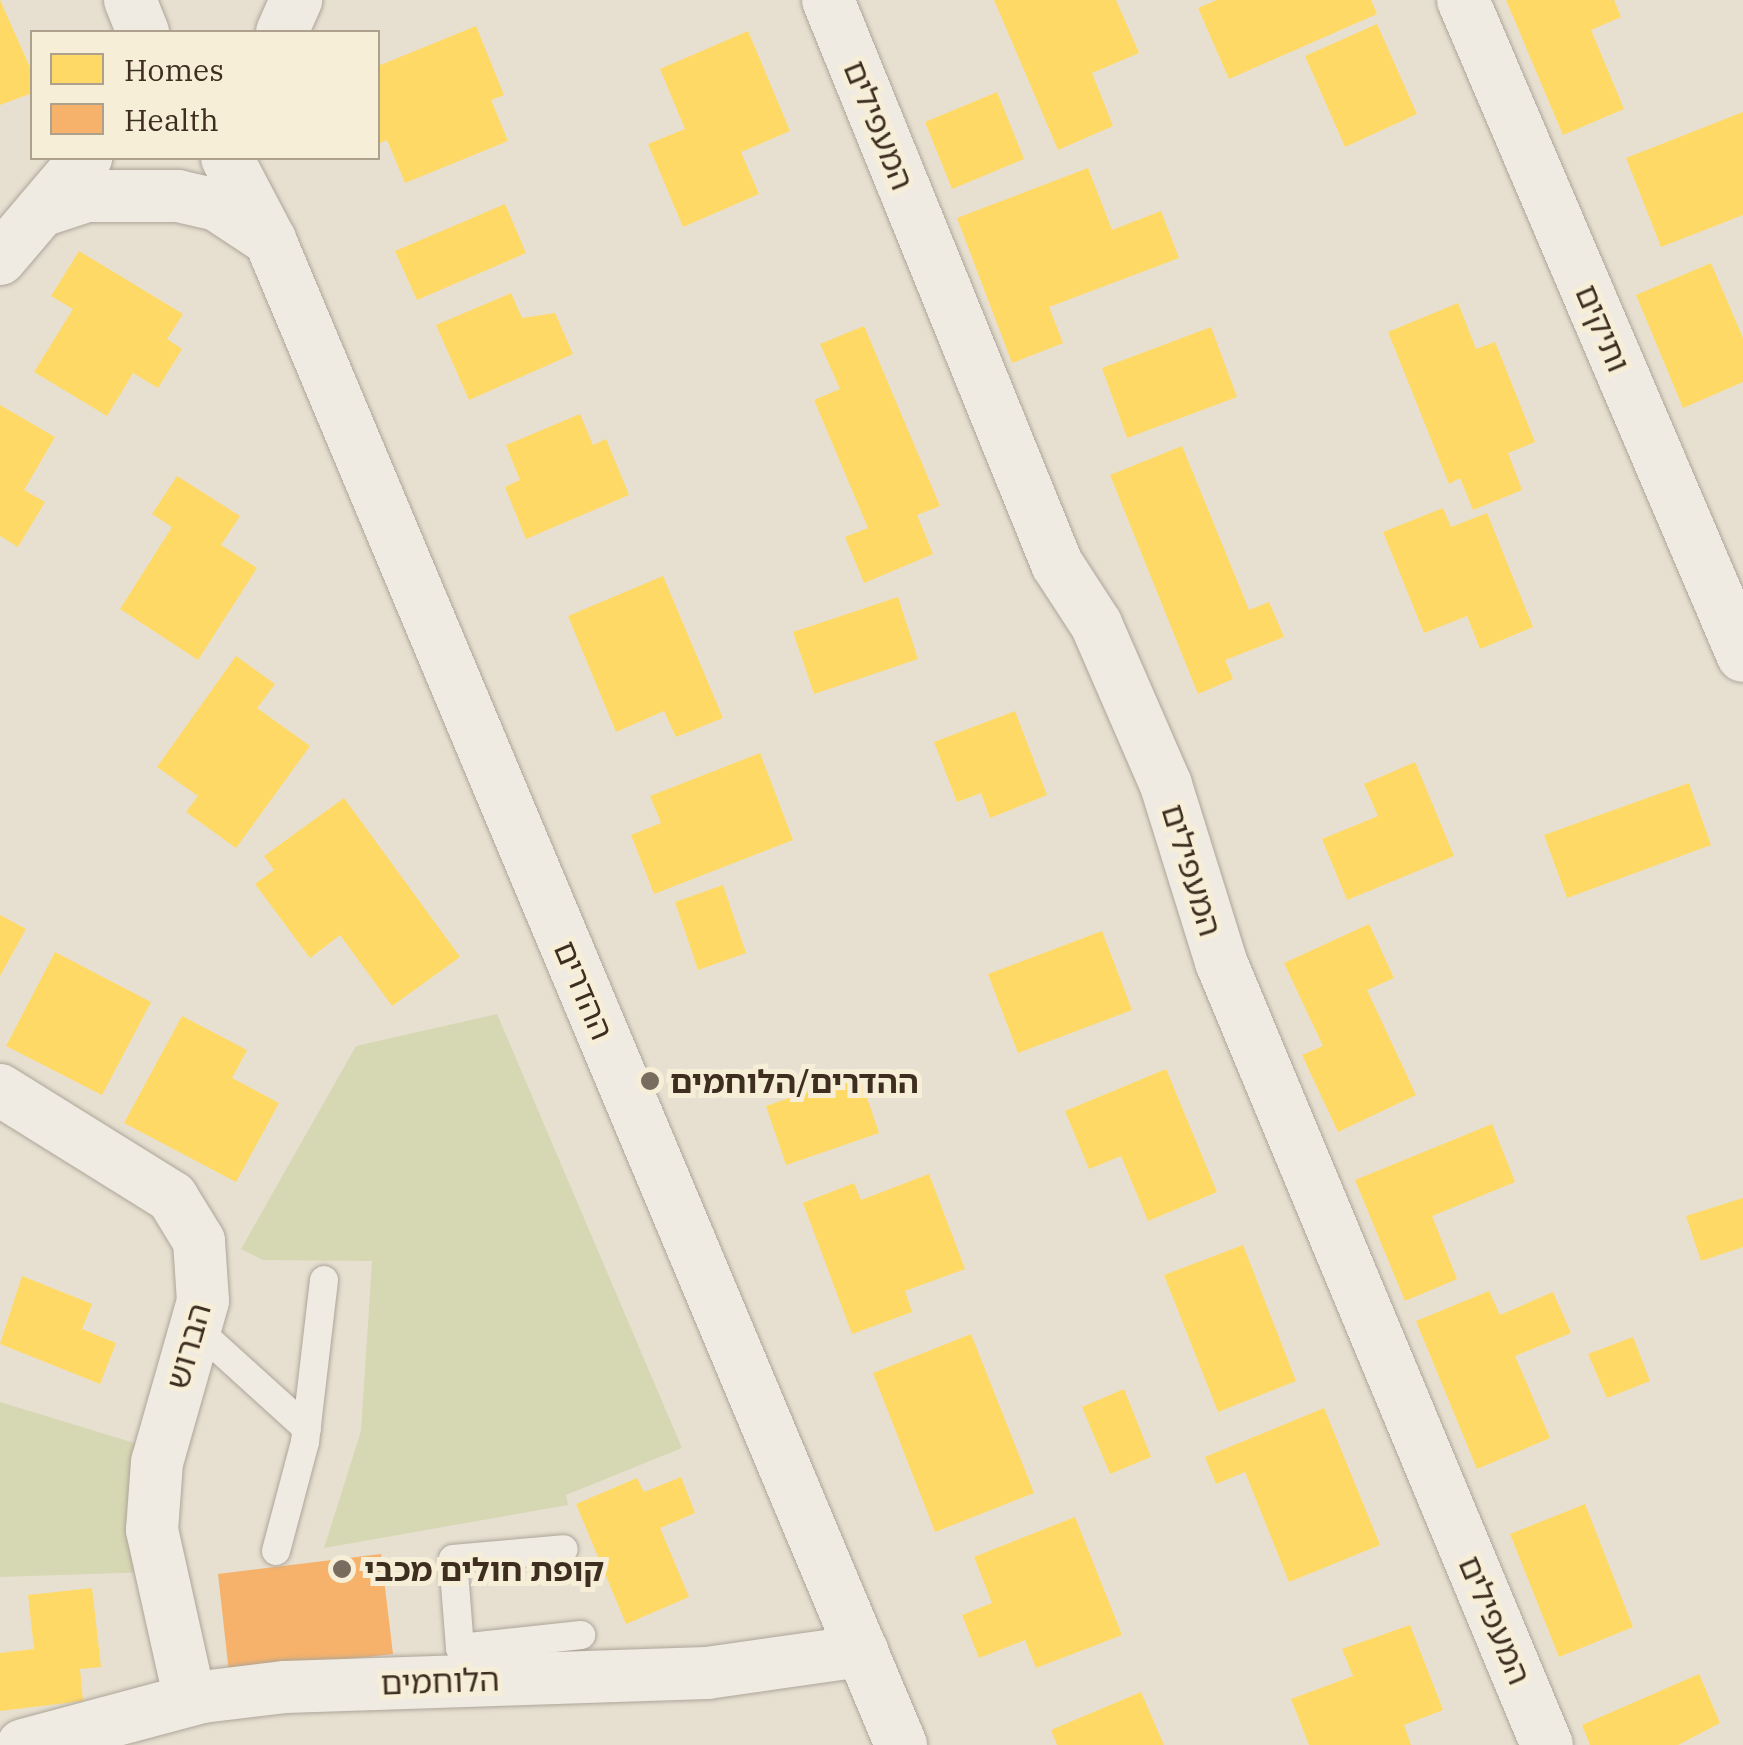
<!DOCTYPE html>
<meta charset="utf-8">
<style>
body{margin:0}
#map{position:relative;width:1743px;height:1745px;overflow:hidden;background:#e7e0d1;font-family:"IBM Plex Serif","Noto Sans Hebrew",serif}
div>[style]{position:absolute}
.green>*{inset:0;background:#d6d7b3}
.homes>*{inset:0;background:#ffd966}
.health>*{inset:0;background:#f6b26b}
.roads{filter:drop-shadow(0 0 2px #ada599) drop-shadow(0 0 2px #ada599)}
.service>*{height:28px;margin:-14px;padding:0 14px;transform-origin:14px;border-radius:14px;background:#efebe3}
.minor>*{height:52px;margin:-26px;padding:0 26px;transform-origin:26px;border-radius:26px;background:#efebe3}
.dots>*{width:28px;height:28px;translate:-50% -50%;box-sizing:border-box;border:5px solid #f7eed8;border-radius:50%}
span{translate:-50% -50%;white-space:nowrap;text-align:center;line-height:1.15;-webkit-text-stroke:10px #f7eed8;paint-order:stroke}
.street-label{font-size:32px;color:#3d2e20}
.poi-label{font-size:32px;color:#3d2e20;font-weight:700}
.left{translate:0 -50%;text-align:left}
.legend{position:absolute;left:30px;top:30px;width:350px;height:130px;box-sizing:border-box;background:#f7eed8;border:2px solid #ada18e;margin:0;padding:12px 18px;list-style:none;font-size:30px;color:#3d2e20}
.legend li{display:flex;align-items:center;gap:20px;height:50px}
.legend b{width:50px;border:2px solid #ada18e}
</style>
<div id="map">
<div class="green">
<div style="clip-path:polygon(497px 1014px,682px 1448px,566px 1495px,568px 1505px,324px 1548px,361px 1431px,372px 1261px,263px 1260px,241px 1249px,356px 1046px)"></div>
<div style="clip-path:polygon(0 1402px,164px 1452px,151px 1572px,0 1577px)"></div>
</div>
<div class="homes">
<div style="clip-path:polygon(0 0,32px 72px,32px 93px,0 105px)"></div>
<div style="clip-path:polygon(994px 0,1116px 0,1139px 53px,1092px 73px,1113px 126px,1058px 150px)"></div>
<div style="clip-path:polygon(1217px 0,1371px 0,1377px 14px,1229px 79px,1198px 8px)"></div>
<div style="clip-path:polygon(1506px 0,1614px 0,1621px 17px,1591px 30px,1624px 109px,1563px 135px)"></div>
<div style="clip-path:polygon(1377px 24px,1417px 114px,1345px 147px,1305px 56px)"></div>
<div style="clip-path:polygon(476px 26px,504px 95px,491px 100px,508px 141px,405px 183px,387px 140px,378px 144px,378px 66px)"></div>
<div style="clip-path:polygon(748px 31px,790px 131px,741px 152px,759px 194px,683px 227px,648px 144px,685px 129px,660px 69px)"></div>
<div style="clip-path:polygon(997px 92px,1024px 159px,952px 189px,925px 122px)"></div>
<div style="clip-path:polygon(1743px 112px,1743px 215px,1661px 247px,1626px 158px)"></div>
<div style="clip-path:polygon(1088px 168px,1112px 230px,1161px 211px,1179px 258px,1049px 307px,1063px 343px,1012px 363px,957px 218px)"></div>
<div style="clip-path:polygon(505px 204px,526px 253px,417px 300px,395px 251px)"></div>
<div style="clip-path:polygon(79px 251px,183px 314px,167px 339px,182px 349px,158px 388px,133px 373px,107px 416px,34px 372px,73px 309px,51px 296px)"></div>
<div style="clip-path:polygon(1711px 263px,1743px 338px,1743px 382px,1683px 408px,1636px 295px)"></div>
<div style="clip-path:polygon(511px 293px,522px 318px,555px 313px,573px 354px,469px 400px,436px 325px)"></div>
<div style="clip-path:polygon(1458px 303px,1476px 349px,1495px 342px,1535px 442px,1508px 453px,1522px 490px,1473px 510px,1460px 478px,1449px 484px,1388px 332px)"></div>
<div style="clip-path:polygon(864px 326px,940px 506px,917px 515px,933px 554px,864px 583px,845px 537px,868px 528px,814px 400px,840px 389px,820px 344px)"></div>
<div style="clip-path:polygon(1211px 327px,1237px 397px,1127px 438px,1102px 368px)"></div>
<div style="clip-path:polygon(0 405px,55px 437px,24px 490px,45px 502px,18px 547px,0 536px)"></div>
<div style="clip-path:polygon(580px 414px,593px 445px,606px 439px,629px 495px,526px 539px,505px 487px,520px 480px,506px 445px)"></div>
<div style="clip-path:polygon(1182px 446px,1249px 610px,1269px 602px,1284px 637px,1225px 660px,1233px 679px,1198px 694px,1110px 475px)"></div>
<div style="clip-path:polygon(177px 476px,240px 516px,221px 545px,257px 568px,198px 660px,120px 609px,172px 527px,152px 514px)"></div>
<div style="clip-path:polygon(1443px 508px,1451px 527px,1487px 513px,1533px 627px,1480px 649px,1467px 616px,1424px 633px,1383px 532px)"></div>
<div style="clip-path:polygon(663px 576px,723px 718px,676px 737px,664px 711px,616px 732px,568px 616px)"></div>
<div style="clip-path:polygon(898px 597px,918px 659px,814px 694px,793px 632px)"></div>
<div style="clip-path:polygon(236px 656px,275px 684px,257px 708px,310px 746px,236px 848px,186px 812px,198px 796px,157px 767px)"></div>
<div style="clip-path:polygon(1015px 711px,1047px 795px,990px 818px,981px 793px,957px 802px,934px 742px)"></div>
<div style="clip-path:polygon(760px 753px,793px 840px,654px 894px,631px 835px,661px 823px,650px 796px)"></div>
<div style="clip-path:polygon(1415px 762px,1454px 856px,1347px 900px,1322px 839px,1378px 816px,1364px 784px)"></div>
<div style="clip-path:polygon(1689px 783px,1711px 845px,1567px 898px,1544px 835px)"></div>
<div style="clip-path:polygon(344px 798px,460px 957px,392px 1006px,340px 935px,310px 958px,255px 884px,274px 870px,264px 856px)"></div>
<div style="clip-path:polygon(723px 885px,746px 953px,698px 970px,675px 902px)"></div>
<div style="clip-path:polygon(0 915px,26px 929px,0 976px)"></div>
<div style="clip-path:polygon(1369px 924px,1394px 978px,1367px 990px,1416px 1095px,1338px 1132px,1302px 1055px,1323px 1046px,1284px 963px)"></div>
<div style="clip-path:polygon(1102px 931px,1132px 1010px,1018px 1053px,988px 974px)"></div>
<div style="clip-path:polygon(55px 952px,151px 1002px,102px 1095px,6px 1046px)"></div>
<div style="clip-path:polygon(182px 1016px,247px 1050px,232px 1078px,279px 1103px,236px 1182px,124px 1123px)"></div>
<div style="clip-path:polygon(1166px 1069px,1217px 1192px,1148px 1221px,1121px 1156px,1089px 1169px,1065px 1111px)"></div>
<div style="clip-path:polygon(859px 1074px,879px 1133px,786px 1165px,766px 1106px)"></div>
<div style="clip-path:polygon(1492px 1124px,1515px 1182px,1432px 1216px,1457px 1279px,1405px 1301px,1355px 1180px)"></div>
<div style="clip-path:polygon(929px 1174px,965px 1269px,905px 1291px,912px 1312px,852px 1334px,803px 1203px,854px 1183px,861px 1200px)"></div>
<div style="clip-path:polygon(1743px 1198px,1743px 1247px,1701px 1261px,1686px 1216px)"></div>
<div style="clip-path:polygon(1243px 1245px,1296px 1381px,1218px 1412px,1164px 1275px)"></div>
<div style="clip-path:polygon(22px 1276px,92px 1304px,82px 1329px,116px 1343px,100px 1384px,0 1344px)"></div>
<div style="clip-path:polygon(1489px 1291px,1500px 1315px,1553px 1292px,1571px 1333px,1515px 1356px,1550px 1438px,1477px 1469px,1416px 1321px)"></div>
<div style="clip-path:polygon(971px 1334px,1034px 1493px,935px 1532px,873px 1373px)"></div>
<div style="clip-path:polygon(1633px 1337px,1650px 1381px,1607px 1398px,1588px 1354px)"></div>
<div style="clip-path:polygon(1124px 1389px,1151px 1457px,1110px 1474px,1082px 1407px)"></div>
<div style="clip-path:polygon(1324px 1408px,1380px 1545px,1289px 1582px,1245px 1472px,1216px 1484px,1205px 1457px)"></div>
<div style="clip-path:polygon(681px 1477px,695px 1513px,660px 1528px,689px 1597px,626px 1624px,576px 1504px,637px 1478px,644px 1492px)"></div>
<div style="clip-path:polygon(1585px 1504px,1633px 1627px,1559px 1657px,1510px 1534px)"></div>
<div style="clip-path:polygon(1075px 1517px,1122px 1635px,1036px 1668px,1025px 1640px,979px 1658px,962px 1615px,992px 1603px,974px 1557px)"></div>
<div style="clip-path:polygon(92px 1588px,101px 1667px,80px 1669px,83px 1701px,0 1711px,0 1653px,34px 1649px,28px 1595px)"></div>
<div style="clip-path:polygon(1410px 1625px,1443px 1710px,1404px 1725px,1411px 1745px,1309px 1745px,1291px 1699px,1353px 1676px,1342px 1649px)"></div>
<div style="clip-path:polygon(1699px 1674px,1720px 1723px,1678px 1745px,1590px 1745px,1582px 1725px)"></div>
<div style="clip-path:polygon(1141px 1692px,1164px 1745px,1057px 1745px,1051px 1730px)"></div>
</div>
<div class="health">
<div style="clip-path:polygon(381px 1554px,393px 1654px,229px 1673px,218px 1574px)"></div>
</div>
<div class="roads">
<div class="service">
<div style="left:198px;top:1330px;width:147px;rotate:42.2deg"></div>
<div style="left:276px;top:1551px;width:113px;rotate:-75.1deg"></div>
<div style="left:305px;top:1442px;width:163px;rotate:-83.3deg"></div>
<div style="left:460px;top:1648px;width:122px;rotate:-6.1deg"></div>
<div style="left:500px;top:1673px;width:47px;rotate:-148deg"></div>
<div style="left:460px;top:1648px;width:89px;rotate:-94.5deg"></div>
<div style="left:453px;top:1559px;width:111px;rotate:-5.1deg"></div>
</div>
<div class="minor">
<div style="left:130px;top:0;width:35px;rotate:68deg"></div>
<div style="left:828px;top:0;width:609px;rotate:67.9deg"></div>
<div style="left:1057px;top:564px;width:72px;rotate:57deg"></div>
<div style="left:1096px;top:624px;width:176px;rotate:66.5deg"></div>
<div style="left:1166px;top:785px;width:185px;rotate:72.7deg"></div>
<div style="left:1221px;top:962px;width:848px;rotate:67.4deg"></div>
<div style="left:1463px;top:0;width:713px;rotate:66.89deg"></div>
<div style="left:282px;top:32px;width:35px;rotate:-66deg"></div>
<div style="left:227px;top:158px;width:93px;rotate:62.3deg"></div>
<div style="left:270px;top:240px;width:1632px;rotate:67.25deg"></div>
<div style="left:41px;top:211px;width:48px;rotate:-18.1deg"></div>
<div style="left:87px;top:196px;width:91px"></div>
<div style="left:178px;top:196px;width:40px;rotate:13deg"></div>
<div style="left:217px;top:205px;width:64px;rotate:33.4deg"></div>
<div style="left:0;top:259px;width:133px;rotate:-49.6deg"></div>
<div style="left:0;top:1090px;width:203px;rotate:31.9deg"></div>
<div style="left:172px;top:1197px;width:52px;rotate:58.5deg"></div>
<div style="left:199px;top:1241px;width:60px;rotate:86.2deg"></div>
<div style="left:203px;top:1301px;width:167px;rotate:105.9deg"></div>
<div style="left:157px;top:1462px;width:68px;rotate:94.2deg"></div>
<div style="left:152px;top:1530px;width:174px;rotate:77.4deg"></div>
<div style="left:23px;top:1745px;width:185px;rotate:-15deg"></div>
<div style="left:202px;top:1697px;width:84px;rotate:-6.9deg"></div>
<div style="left:285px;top:1687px;width:422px;rotate:-1.9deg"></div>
<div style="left:707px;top:1673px;width:157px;rotate:-8.1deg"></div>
</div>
</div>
<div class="dots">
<div style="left:650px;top:1081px;background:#786c5e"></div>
<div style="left:342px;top:1569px;background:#786c5e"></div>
</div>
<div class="street-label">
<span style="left:879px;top:125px;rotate:68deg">המעפילים</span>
<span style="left:1603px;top:328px;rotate:67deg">ותיקים</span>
<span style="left:1192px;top:870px;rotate:73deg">המעפילים</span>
<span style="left:584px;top:990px;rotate:67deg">ההדרים</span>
<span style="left:188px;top:1346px;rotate:-74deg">הברוש</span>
<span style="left:1495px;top:1620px;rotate:67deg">המעפילים</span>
<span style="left:440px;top:1681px;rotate:-2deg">הלוחמים</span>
</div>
<div class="poi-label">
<span class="left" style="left:670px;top:1081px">ההדרים/הלוחמים</span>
<span class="left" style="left:364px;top:1569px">קופת חולים מכבי</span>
</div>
<ul class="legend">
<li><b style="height:28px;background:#ffd966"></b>Homes</li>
<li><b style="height:28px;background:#f6b26b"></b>Health</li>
</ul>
</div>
